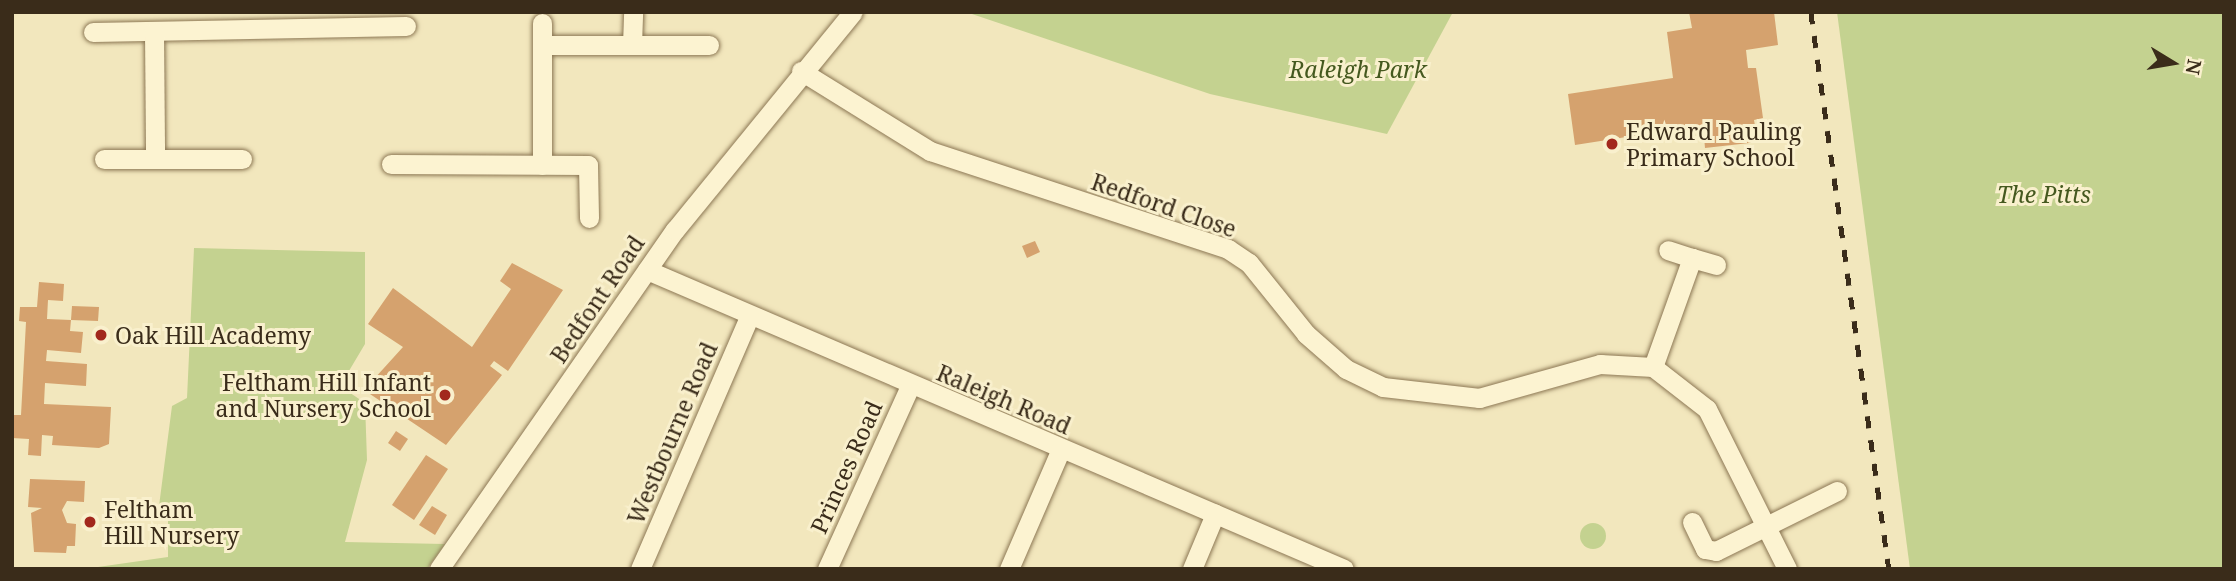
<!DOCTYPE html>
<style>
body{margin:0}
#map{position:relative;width:2236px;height:581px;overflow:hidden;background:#f2e7bd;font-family:"Noto Serif",serif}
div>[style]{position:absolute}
.green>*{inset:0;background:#c4d290}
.round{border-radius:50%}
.building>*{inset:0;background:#d5a26e}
.roads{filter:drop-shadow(0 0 2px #8c7754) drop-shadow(0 0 2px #8c7754)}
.minor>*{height:19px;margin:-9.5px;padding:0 9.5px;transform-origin:9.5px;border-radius:9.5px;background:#fcf3d1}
.rail>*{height:4.5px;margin-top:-2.25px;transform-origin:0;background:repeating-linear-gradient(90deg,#3a2c1a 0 12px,transparent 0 24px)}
.dots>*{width:19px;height:19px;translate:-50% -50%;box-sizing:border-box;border:4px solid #f9f0cd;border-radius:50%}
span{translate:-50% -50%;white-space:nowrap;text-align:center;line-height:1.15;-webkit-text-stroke:6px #f9f0cd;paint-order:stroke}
.park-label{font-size:23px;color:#45591f;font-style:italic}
.poi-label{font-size:23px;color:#3a2c1a}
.left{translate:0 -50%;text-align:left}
.right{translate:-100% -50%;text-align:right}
.street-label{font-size:23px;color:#3a2c1a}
.frame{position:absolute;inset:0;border:14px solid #3a2c1a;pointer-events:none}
.north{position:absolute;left:2138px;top:28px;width:70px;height:70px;-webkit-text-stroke:5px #f9f0cd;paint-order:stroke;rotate:101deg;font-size:19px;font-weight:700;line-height:28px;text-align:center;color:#3a2c1a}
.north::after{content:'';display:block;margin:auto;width:24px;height:32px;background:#3a2c1a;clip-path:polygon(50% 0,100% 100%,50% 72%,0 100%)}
</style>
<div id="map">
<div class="green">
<div style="clip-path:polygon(966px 12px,1453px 12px,1387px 134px,1210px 94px)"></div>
<div style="clip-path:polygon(1837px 12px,2224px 12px,2224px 569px,1910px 569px)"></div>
<div style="clip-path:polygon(194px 248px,365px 252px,365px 344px,340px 386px,365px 403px,367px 460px,345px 542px,445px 544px,427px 569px,84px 569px,168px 557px,168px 509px,159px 506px,172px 406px,187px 398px)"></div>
<div class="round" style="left:1580px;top:523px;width:26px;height:26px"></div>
</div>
<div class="building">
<div style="clip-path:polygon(1689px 12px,1774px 12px,1778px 45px,1746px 50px,1748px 68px,1756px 68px,1763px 118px,1754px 120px,1758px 142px,1705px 148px,1703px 125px,1575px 145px,1568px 94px,1673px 78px,1667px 32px,1692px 28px)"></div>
<div style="clip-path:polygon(1035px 241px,1040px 252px,1027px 258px,1022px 246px)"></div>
<div style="clip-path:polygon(512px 263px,563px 290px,508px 371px,494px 361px,490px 366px,502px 375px,446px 445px,364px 390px,403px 347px,368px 324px,393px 288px,472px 347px,511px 289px,500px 281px)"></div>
<div style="clip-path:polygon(39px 282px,64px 284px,63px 301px,48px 300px,47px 319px,71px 320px,70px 331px,83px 332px,81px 353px,47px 350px,46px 361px,87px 364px,86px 386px,45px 383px,44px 404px,111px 407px,109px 444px,99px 448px,52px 445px,53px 436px,42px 435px,41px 456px,28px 455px,29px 439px,12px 438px,12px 415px,21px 415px,26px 322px,19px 321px,20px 307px,37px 307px)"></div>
<div style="clip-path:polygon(72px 306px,99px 307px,98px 321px,71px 320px)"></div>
<div style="clip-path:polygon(396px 431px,408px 439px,400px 451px,388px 443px)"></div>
<div style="clip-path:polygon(426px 455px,448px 469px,414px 520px,392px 505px)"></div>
<div style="clip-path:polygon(30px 479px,85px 481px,84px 502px,67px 501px,62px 510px,67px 523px,76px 524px,75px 546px,67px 546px,66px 553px,34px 552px,31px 513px,42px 508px,28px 507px)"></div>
<div style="clip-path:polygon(432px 506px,447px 515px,435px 535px,419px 525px)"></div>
</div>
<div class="roads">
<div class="minor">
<div style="left:542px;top:23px;width:22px;rotate:90deg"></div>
<div style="left:93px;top:32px;width:313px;rotate:-1.1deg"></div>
<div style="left:154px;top:32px;width:126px;rotate:89.5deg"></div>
<div style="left:632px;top:45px;width:33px;rotate:-88deg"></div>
<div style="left:801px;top:71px;width:152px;rotate:31.8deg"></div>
<div style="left:930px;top:151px;width:314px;rotate:18.2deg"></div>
<div style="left:1228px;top:249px;width:25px;rotate:34deg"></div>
<div style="left:1249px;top:263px;width:91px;rotate:51.2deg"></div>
<div style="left:1306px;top:334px;width:53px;rotate:41.2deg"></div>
<div style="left:1346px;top:369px;width:41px;rotate:25.9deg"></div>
<div style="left:1383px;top:387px;width:97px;rotate:6.5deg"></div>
<div style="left:1479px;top:398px;width:126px;rotate:-15.7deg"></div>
<div style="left:1600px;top:364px;width:53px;rotate:3.2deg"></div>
<div style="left:1653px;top:367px;width:68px;rotate:37.9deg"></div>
<div style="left:1707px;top:409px;width:179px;rotate:63.4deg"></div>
<div style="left:104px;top:159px;width:138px"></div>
<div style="left:391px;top:164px;width:197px;rotate:0.3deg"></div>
<div style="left:588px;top:165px;width:53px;rotate:88.9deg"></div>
<div style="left:542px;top:165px;width:120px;rotate:-90deg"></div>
<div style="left:542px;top:45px;width:167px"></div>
<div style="left:1692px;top:258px;width:25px;rotate:16deg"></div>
<div style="left:647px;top:270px;width:758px;rotate:23.22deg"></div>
<div style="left:1653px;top:367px;width:116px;rotate:-70.3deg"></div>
<div style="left:1692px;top:258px;width:25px;rotate:-162deg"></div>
<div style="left:1692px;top:522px;width:30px;rotate:64deg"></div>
<div style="left:1705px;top:549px;width:11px;rotate:10deg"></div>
<div style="left:1716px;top:551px;width:135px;rotate:-26.4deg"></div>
<div style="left:439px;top:569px;width:413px;rotate:-55.2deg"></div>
<div style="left:675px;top:230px;width:281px;rotate:-50.8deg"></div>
<div style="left:640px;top:569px;width:275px;rotate:-66.6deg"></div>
<div style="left:827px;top:569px;width:201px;rotate:-65.6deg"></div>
<div style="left:1009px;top:569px;width:131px;rotate:-66.6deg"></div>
<div style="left:1192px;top:569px;width:60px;rotate:-67.3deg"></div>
</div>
</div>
<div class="rail">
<div style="left:1811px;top:12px;width:562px;rotate:82.03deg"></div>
</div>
<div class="dots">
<div style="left:1612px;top:144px;background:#a2281d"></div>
<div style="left:101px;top:335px;background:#a2281d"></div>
<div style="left:445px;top:395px;background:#a2281d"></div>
<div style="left:90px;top:522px;background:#a2281d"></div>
</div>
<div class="park-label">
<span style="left:1358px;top:69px">Raleigh Park</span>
<span style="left:2044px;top:194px">The Pitts</span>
</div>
<div class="poi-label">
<span class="left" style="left:1626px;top:144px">Edward Pauling<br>Primary School</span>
<span class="left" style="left:115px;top:335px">Oak Hill Academy</span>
<span class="right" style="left:431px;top:395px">Feltham Hill Infant<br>and Nursery School</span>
<span class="left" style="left:104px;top:522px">Feltham<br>Hill Nursery</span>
</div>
<div class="street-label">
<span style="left:1164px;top:205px;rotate:19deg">Redford Close</span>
<span style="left:597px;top:299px;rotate:-56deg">Bedfont Road</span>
<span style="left:1004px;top:399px;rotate:23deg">Raleigh Road</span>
<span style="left:672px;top:433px;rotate:-67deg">Westbourne Road</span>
<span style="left:846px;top:467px;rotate:-66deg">Princes Road</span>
</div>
<div class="frame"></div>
<div class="north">N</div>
</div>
